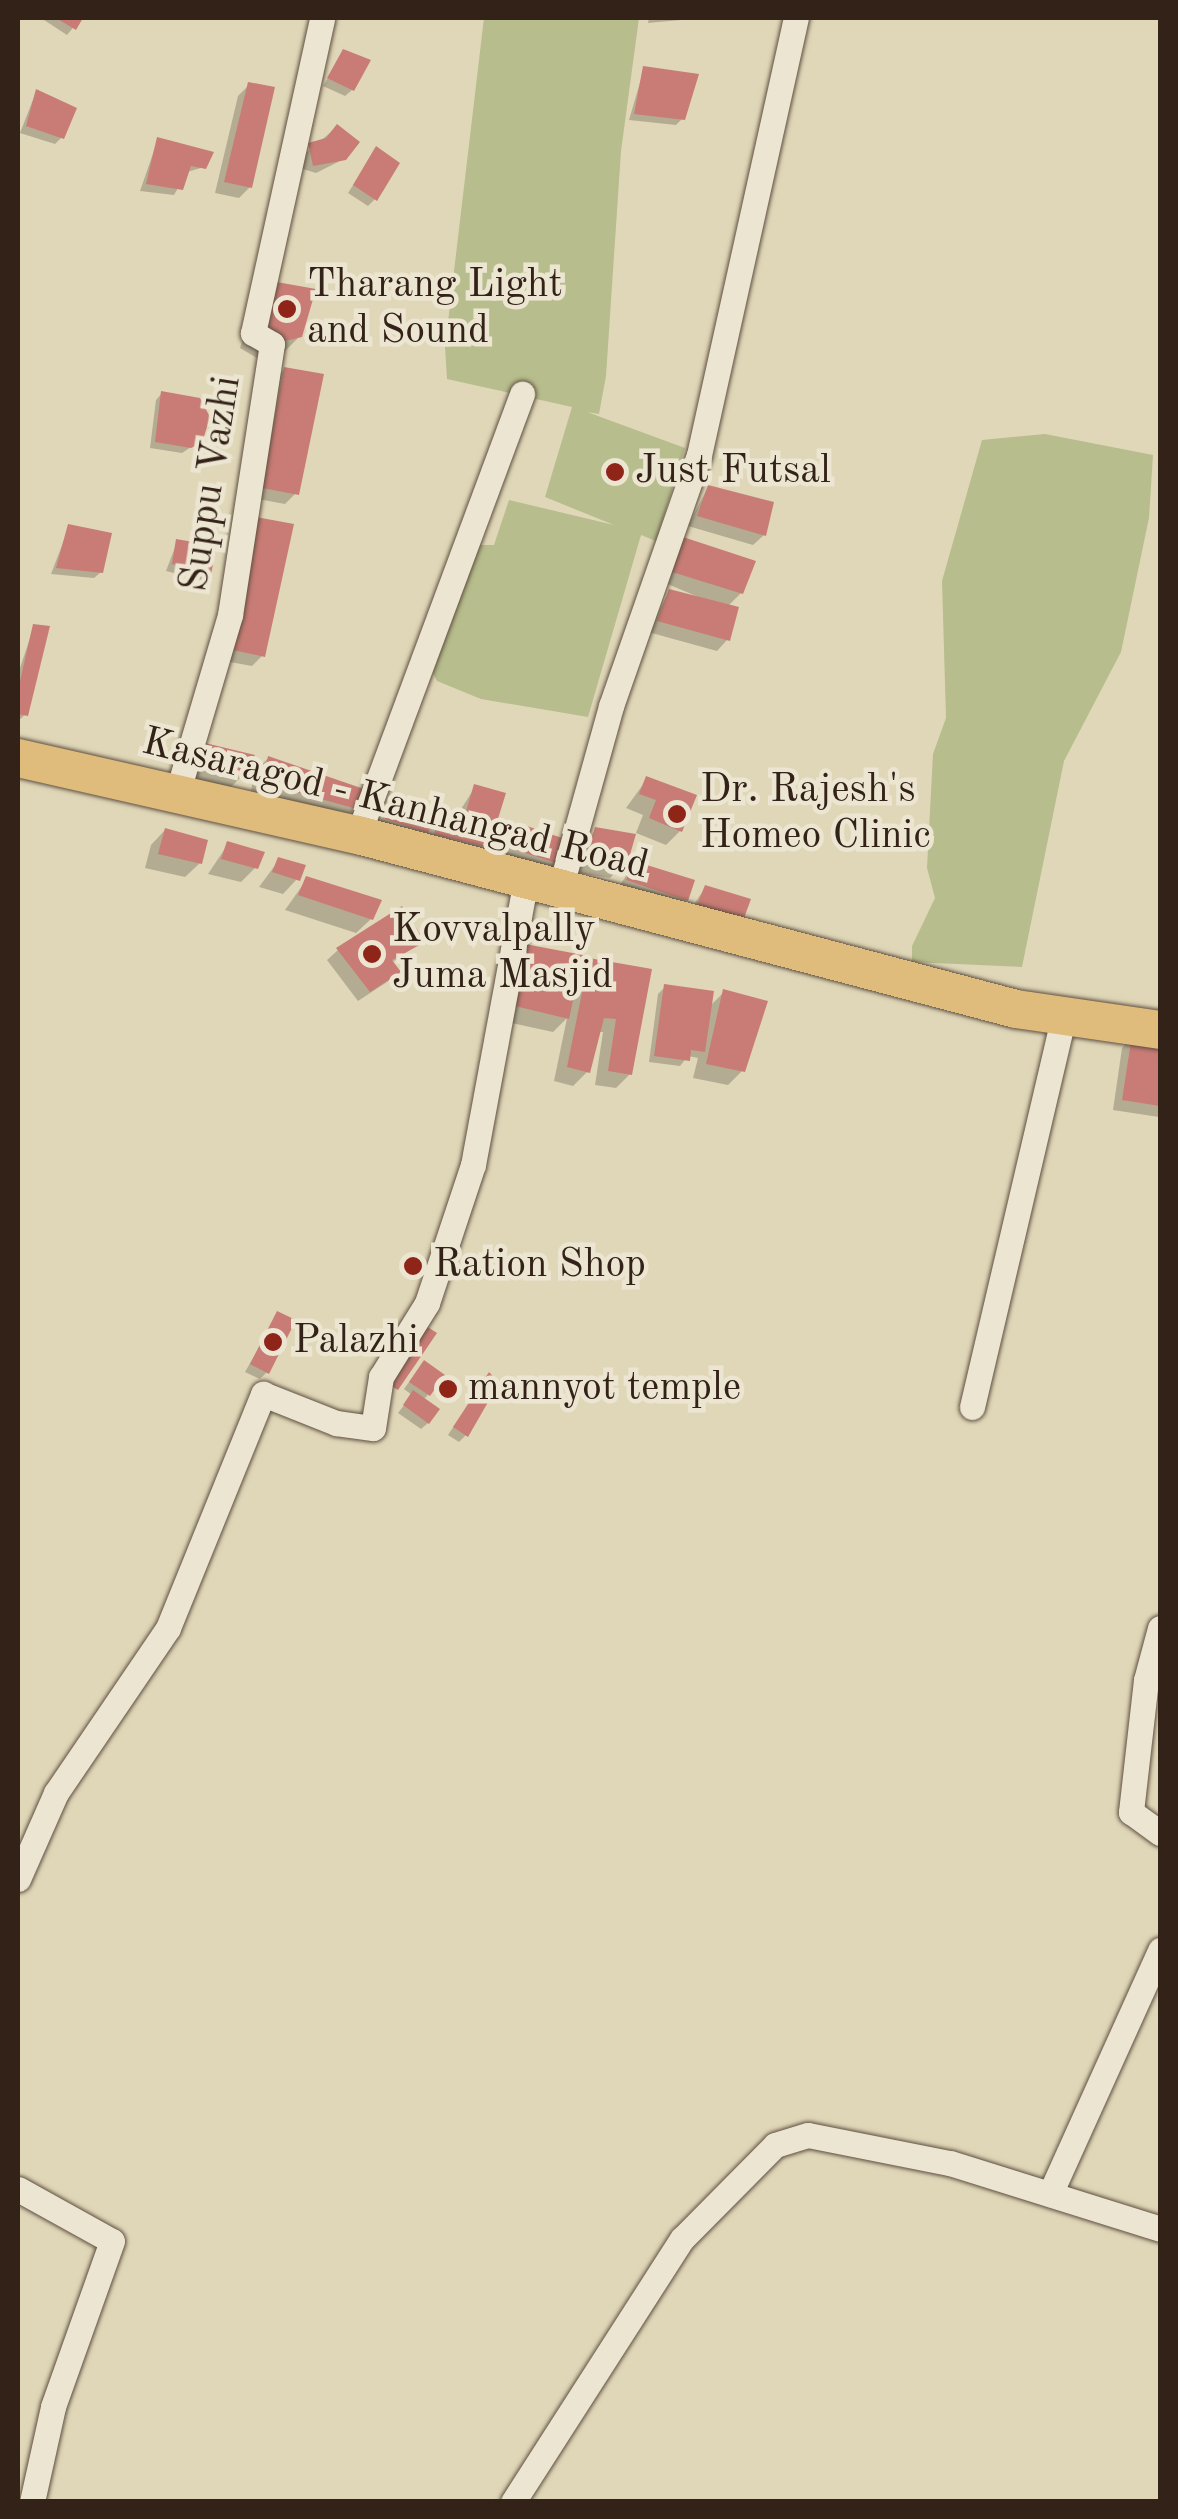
<!DOCTYPE html>
<style>
body{margin:0}
#map{position:relative;width:1178px;height:2519px;overflow:hidden;background:#e0d7b8;font-family:"Old Standard TT",serif}
div>[style]{position:absolute}
.green>*{inset:0;background:#b7bd8c}
.shadow>*{inset:0;background:#0003}
.building>*{inset:0;background:#c87c75}
.roads{filter:drop-shadow(0 0 2px #5e4f40) drop-shadow(0 0 2px #5e4f40)}
.minor>*{height:25px;margin:-12.5px;padding:0 12.5px;transform-origin:12.5px;border-radius:12.5px;background:#ebe5d1}
.primary>*{height:38px;margin:-19px;padding:0 19px;transform-origin:19px;border-radius:19px;background:#e0bc7c}
.dots>*{width:28px;height:28px;translate:-50% -50%;box-sizing:border-box;border:5px solid #ebe5d1;border-radius:50%}
span{translate:-50% -50%;white-space:nowrap;text-align:center;line-height:1.15;-webkit-text-stroke:9px #ebe5d1;paint-order:stroke}
.poi-label{font-size:40px;color:#332218}
.left{translate:0 -50%;text-align:left}
.street-label{font-size:40px;color:#332218}
.frame{position:absolute;inset:0;border:20px solid #332218;pointer-events:none}
</style>
<div id="map">
<div class="green">
<div style="clip-path:polygon(484px 18px,639px 18px,621px 151px,606px 376px,599px 414px,587px 412px,685px 448px,656px 541px,641px 535px,588px 717px,481px 699px,437px 681px,430px 667px,478px 545px,494px 545px,509px 500px,614px 525px,545px 497px,572px 407px,447px 379px,445px 347px)"></div>
<div style="clip-path:polygon(1045px 434px,1153px 455px,1149px 518px,1121px 652px,1064px 761px,1022px 967px,912px 962px,912px 946px,935px 898px,927px 868px,933px 754px,946px 718px,942px 581px,982px 440px)"></div>
</div>
<div class="shadow">
<div style="clip-path:polygon(41px 18px,81px 18px,67px 35px)"></div>
<div style="clip-path:polygon(649px 18px,702px 18px,648px 23px)"></div>
<div style="clip-path:polygon(344px 52px,352px 90px,345px 96px,323px 86px)"></div>
<div style="clip-path:polygon(644px 69px,683px 118px,676px 125px,629px 120px)"></div>
<div style="clip-path:polygon(249px 85px,250px 187px,239px 198px,215px 193px,238px 96px)"></div>
<div style="clip-path:polygon(36px 92px,62px 137px,55px 144px,20px 133px)"></div>
<div style="clip-path:polygon(337px 127px,344px 159px,316px 173px,303px 169px,301px 157px)"></div>
<div style="clip-path:polygon(158px 139px,204px 167px,187px 172px,174px 195px,140px 191px)"></div>
<div style="clip-path:polygon(376px 149px,375px 199px,368px 206px,348px 193px)"></div>
<div style="clip-path:polygon(257px 298px,300px 336px,285px 351px,257px 358px,240px 348px)"></div>
<div style="clip-path:polygon(285px 369px,296px 493px,285px 504px,252px 498px,274px 380px)"></div>
<div style="clip-path:polygon(162px 393px,200px 441px,182px 453px,150px 448px,156px 400px)"></div>
<div style="clip-path:polygon(708px 487px,764px 535px,753px 545px,688px 526px)"></div>
<div style="clip-path:polygon(69px 527px,101px 572px,94px 578px,51px 574px)"></div>
<div style="clip-path:polygon(246px 531px,262px 656px,252px 666px,219px 660px)"></div>
<div style="clip-path:polygon(684px 540px,741px 593px,728px 606px,727px 640px,717px 651px,648px 632px,669px 591px,710px 602px,663px 582px)"></div>
<div style="clip-path:polygon(177px 542px,208px 573px,202px 580px,166px 571px)"></div>
<div style="clip-path:polygon(34px 626px,26px 714px,18px 721px,18px 674px)"></div>
<div style="clip-path:polygon(268px 758px,355px 808px,341px 823px,250px 797px,254px 773px)"></div>
<div style="clip-path:polygon(187px 760px,246px 772px,231px 787px,183px 778px)"></div>
<div style="clip-path:polygon(647px 779px,680px 831px,666px 845px,636px 833px,643px 815px,626px 808px)"></div>
<div style="clip-path:polygon(475px 787px,487px 847px,472px 861px,421px 848px,428px 831px,412px 847px,373px 833px,395px 799px,427px 831px,443px 815px,456px 817px)"></div>
<div style="clip-path:polygon(521px 827px,560px 864px,545px 878px,500px 864px,507px 841px)"></div>
<div style="clip-path:polygon(165px 830px,200px 863px,185px 877px,145px 868px,151px 845px)"></div>
<div style="clip-path:polygon(596px 830px,624px 864px,610px 878px,573px 872px,581px 845px)"></div>
<div style="clip-path:polygon(228px 844px,256px 867px,241px 882px,208px 874px)"></div>
<div style="clip-path:polygon(279px 860px,297px 879px,283px 894px,259px 887px)"></div>
<div style="clip-path:polygon(635px 863px,686px 900px,671px 914px,613px 895px)"></div>
<div style="clip-path:polygon(307px 879px,371px 919px,356px 933px,285px 910px)"></div>
<div style="clip-path:polygon(705px 888px,742px 917px,684px 919px)"></div>
<div style="clip-path:polygon(421px 942px,391px 963px,398px 972px,387px 982px,358px 1001px,327px 960px,338px 950px)"></div>
<div style="clip-path:polygon(511px 961px,576px 974px,590px 961px,649px 971px,630px 1074px,616px 1088px,595px 1085px,603px 1032px,598px 1032px,588px 1071px,573px 1086px,554px 1081px,567px 1018px,553px 1032px,502px 1021px,506px 998px,520px 984px,508px 981px)"></div>
<div style="clip-path:polygon(665px 987px,709px 1007px,724px 992px,742px 1071px,728px 1085px,693px 1078px,698px 1058px,688px 1056px,680px 1066px,649px 1062px,658px 994px)"></div>
<div style="clip-path:polygon(1133px 1037px,1160px 1043px,1159px 1117px,1113px 1110px,1122px 1048px)"></div>
<div style="clip-path:polygon(278px 1314px,267px 1372px,260px 1379px,245px 1372px)"></div>
<div style="clip-path:polygon(418px 1370px,428px 1395px,423px 1400px,428px 1423px,421px 1429px,398px 1413px,412px 1395px,404px 1389px)"></div>
<div style="clip-path:polygon(483px 1382px,466px 1435px,459px 1442px,448px 1435px)"></div>
</div>
<div class="building">
<div style="clip-path:polygon(56px 18px,83px 18px,76px 30px)"></div>
<div style="clip-path:polygon(343px 49px,371px 60px,354px 91px,327px 78px)"></div>
<div style="clip-path:polygon(643px 66px,699px 74px,685px 120px,634px 114px)"></div>
<div style="clip-path:polygon(248px 82px,275px 87px,252px 188px,224px 182px)"></div>
<div style="clip-path:polygon(36px 89px,77px 108px,64px 139px,26px 126px)"></div>
<div style="clip-path:polygon(337px 124px,360px 142px,346px 160px,313px 166px,308px 143px,326px 138px)"></div>
<div style="clip-path:polygon(157px 137px,214px 152px,206px 169px,191px 166px,183px 190px,146px 184px)"></div>
<div style="clip-path:polygon(376px 146px,400px 163px,377px 201px,353px 185px)"></div>
<div style="clip-path:polygon(271px 281px,316px 289px,302px 337px,272px 344px,253px 333px)"></div>
<div style="clip-path:polygon(284px 367px,324px 374px,299px 495px,262px 488px)"></div>
<div style="clip-path:polygon(161px 391px,200px 398px,210px 417px,202px 443px,191px 448px,155px 442px)"></div>
<div style="clip-path:polygon(708px 485px,774px 502px,766px 536px,697px 516px)"></div>
<div style="clip-path:polygon(256px 517px,294px 524px,265px 657px,228px 649px)"></div>
<div style="clip-path:polygon(68px 524px,112px 533px,103px 573px,56px 568px)"></div>
<div style="clip-path:polygon(683px 537px,756px 561px,743px 594px,672px 572px)"></div>
<div style="clip-path:polygon(176px 539px,217px 546px,211px 574px,172px 564px)"></div>
<div style="clip-path:polygon(669px 589px,739px 607px,730px 641px,657px 621px)"></div>
<div style="clip-path:polygon(33px 624px,50px 626px,28px 716px,18px 714px,18px 690px)"></div>
<div style="clip-path:polygon(201px 742px,255px 755px,248px 773px,196px 764px)"></div>
<div style="clip-path:polygon(268px 756px,364px 789px,357px 809px,263px 783px)"></div>
<div style="clip-path:polygon(646px 776px,697px 795px,682px 832px,649px 818px,656px 800px,639px 794px)"></div>
<div style="clip-path:polygon(474px 784px,506px 793px,489px 848px,434px 834px,442px 812px,465px 815px)"></div>
<div style="clip-path:polygon(394px 796px,437px 812px,428px 833px,385px 819px)"></div>
<div style="clip-path:polygon(521px 824px,568px 840px,562px 865px,513px 849px)"></div>
<div style="clip-path:polygon(595px 827px,636px 834px,627px 865px,586px 858px)"></div>
<div style="clip-path:polygon(165px 828px,208px 840px,202px 864px,158px 854px)"></div>
<div style="clip-path:polygon(227px 841px,265px 852px,258px 869px,221px 859px)"></div>
<div style="clip-path:polygon(278px 857px,306px 865px,300px 881px,272px 872px)"></div>
<div style="clip-path:polygon(634px 861px,695px 880px,688px 901px,626px 880px)"></div>
<div style="clip-path:polygon(306px 876px,382px 900px,373px 920px,298px 895px)"></div>
<div style="clip-path:polygon(705px 885px,751px 899px,744px 918px,697px 905px)"></div>
<div style="clip-path:polygon(402px 906px,425px 942px,392px 960px,401px 972px,370px 992px,336px 948px)"></div>
<div style="clip-path:polygon(525px 944px,583px 955px,569px 1019px,515px 1006px,520px 980px,546px 983px,549px 974px,521px 966px)"></div>
<div style="clip-path:polygon(589px 958px,652px 969px,632px 1075px,608px 1071px,616px 1019px,604px 1018px,590px 1073px,567px 1067px)"></div>
<div style="clip-path:polygon(664px 984px,714px 991px,705px 1052px,691px 1050px,690px 1061px,654px 1056px)"></div>
<div style="clip-path:polygon(723px 989px,768px 1001px,745px 1072px,706px 1064px)"></div>
<div style="clip-path:polygon(1132px 1035px,1160px 1041px,1160px 1106px,1122px 1100px)"></div>
<div style="clip-path:polygon(277px 1311px,296px 1320px,269px 1374px,250px 1364px)"></div>
<div style="clip-path:polygon(423px 1324px,437px 1333px,398px 1390px,385px 1382px)"></div>
<div style="clip-path:polygon(424px 1360px,445px 1375px,430px 1396px,409px 1382px)"></div>
<div style="clip-path:polygon(489px 1372px,499px 1383px,468px 1437px,453px 1427px)"></div>
<div style="clip-path:polygon(413px 1390px,440px 1409px,429px 1424px,403px 1405px)"></div>
</div>
<div class="roads">
<div class="minor">
<div style="left:177px;top:794px;width:187px;rotate:-73.5deg"></div>
<div style="left:230px;top:615px;width:274px;rotate:-81.2deg"></div>
<div style="left:272px;top:344px;width:22px;rotate:-150deg"></div>
<div style="left:253px;top:333px;width:322px;rotate:-77.6deg"></div>
<div style="left:358px;top:835px;width:471px;rotate:-69.6deg"></div>
<div style="left:560px;top:889px;width:190px;rotate:-74.4deg"></div>
<div style="left:611px;top:706px;width:266px;rotate:-70.7deg"></div>
<div style="left:699px;top:455px;width:448px;rotate:-77.5deg"></div>
<div style="left:972px;top:1407px;width:402px;rotate:-76.8deg"></div>
<div style="left:1160px;top:1628px;width:54px;rotate:105.1deg"></div>
<div style="left:1146px;top:1680px;width:133px;rotate:96.5deg"></div>
<div style="left:1131px;top:1812px;width:36px;rotate:36deg"></div>
<div style="left:18px;top:1879px;width:94px;rotate:-66.2deg"></div>
<div style="left:56px;top:1793px;width:199px;rotate:-55.8deg"></div>
<div style="left:168px;top:1628px;width:253px;rotate:-67.9deg"></div>
<div style="left:263px;top:1394px;width:79px;rotate:21.7deg"></div>
<div style="left:336px;top:1423px;width:37px;rotate:8deg"></div>
<div style="left:373px;top:1428px;width:52px;rotate:-81.1deg"></div>
<div style="left:381px;top:1377px;width:87px;rotate:-58.1deg"></div>
<div style="left:427px;top:1303px;width:145px;rotate:-71.6deg"></div>
<div style="left:473px;top:1165px;width:292px;rotate:-79.5deg"></div>
<div style="left:18px;top:2189px;width:107px;rotate:29deg"></div>
<div style="left:112px;top:2241px;width:176px;rotate:109.6deg"></div>
<div style="left:53px;top:2407px;width:97px;rotate:102.5deg"></div>
<div style="left:1050px;top:2194px;width:268px;rotate:-65.7deg"></div>
<div style="left:513px;top:2502px;width:313px;rotate:-57.3deg"></div>
<div style="left:682px;top:2239px;width:132px;rotate:-45.3deg"></div>
<div style="left:775px;top:2145px;width:34px;rotate:-17deg"></div>
<div style="left:808px;top:2135px;width:145px;rotate:11.2deg"></div>
<div style="left:950px;top:2163px;width:220px;rotate:17.4deg"></div>
</div>
<div class="primary">
<div style="left:18px;top:758px;width:349px;rotate:12.8deg"></div>
<div style="left:358px;top:835px;width:681px;rotate:14.81deg"></div>
<div style="left:1016px;top:1009px;width:146px;rotate:8.3deg"></div>
</div>
</div>
<div class="dots">
<div style="left:287px;top:309px;background:#8f2418"></div>
<div style="left:615px;top:472px;background:#8f2418"></div>
<div style="left:677px;top:814px;background:#8f2418"></div>
<div style="left:372px;top:954px;background:#8f2418"></div>
<div style="left:413px;top:1266px;background:#8f2418"></div>
<div style="left:273px;top:1342px;background:#8f2418"></div>
<div style="left:448px;top:1389px;background:#8f2418"></div>
</div>
<div class="poi-label">
<span class="left" style="left:307px;top:309px">Tharang Light<br>and Sound</span>
<span class="left" style="left:635px;top:472px">Just Futsal</span>
<span class="left" style="left:700px;top:814px">Dr. Rajesh's<br>Homeo Clinic</span>
<span class="left" style="left:392px;top:954px">Kovvalpally<br>Juma Masjid</span>
<span class="left" style="left:433px;top:1266px">Ration Shop</span>
<span class="left" style="left:293px;top:1342px">Palazhi</span>
<span class="left" style="left:468px;top:1389px">mannyot temple</span>
</div>
<div class="street-label">
<span style="left:212px;top:484px;rotate:-81deg">Suppu Vazhi</span>
<span style="left:395px;top:805px;rotate:14deg">Kasaragod - Kanhangad Road</span>
</div>
<div class="frame"></div>
</div>
